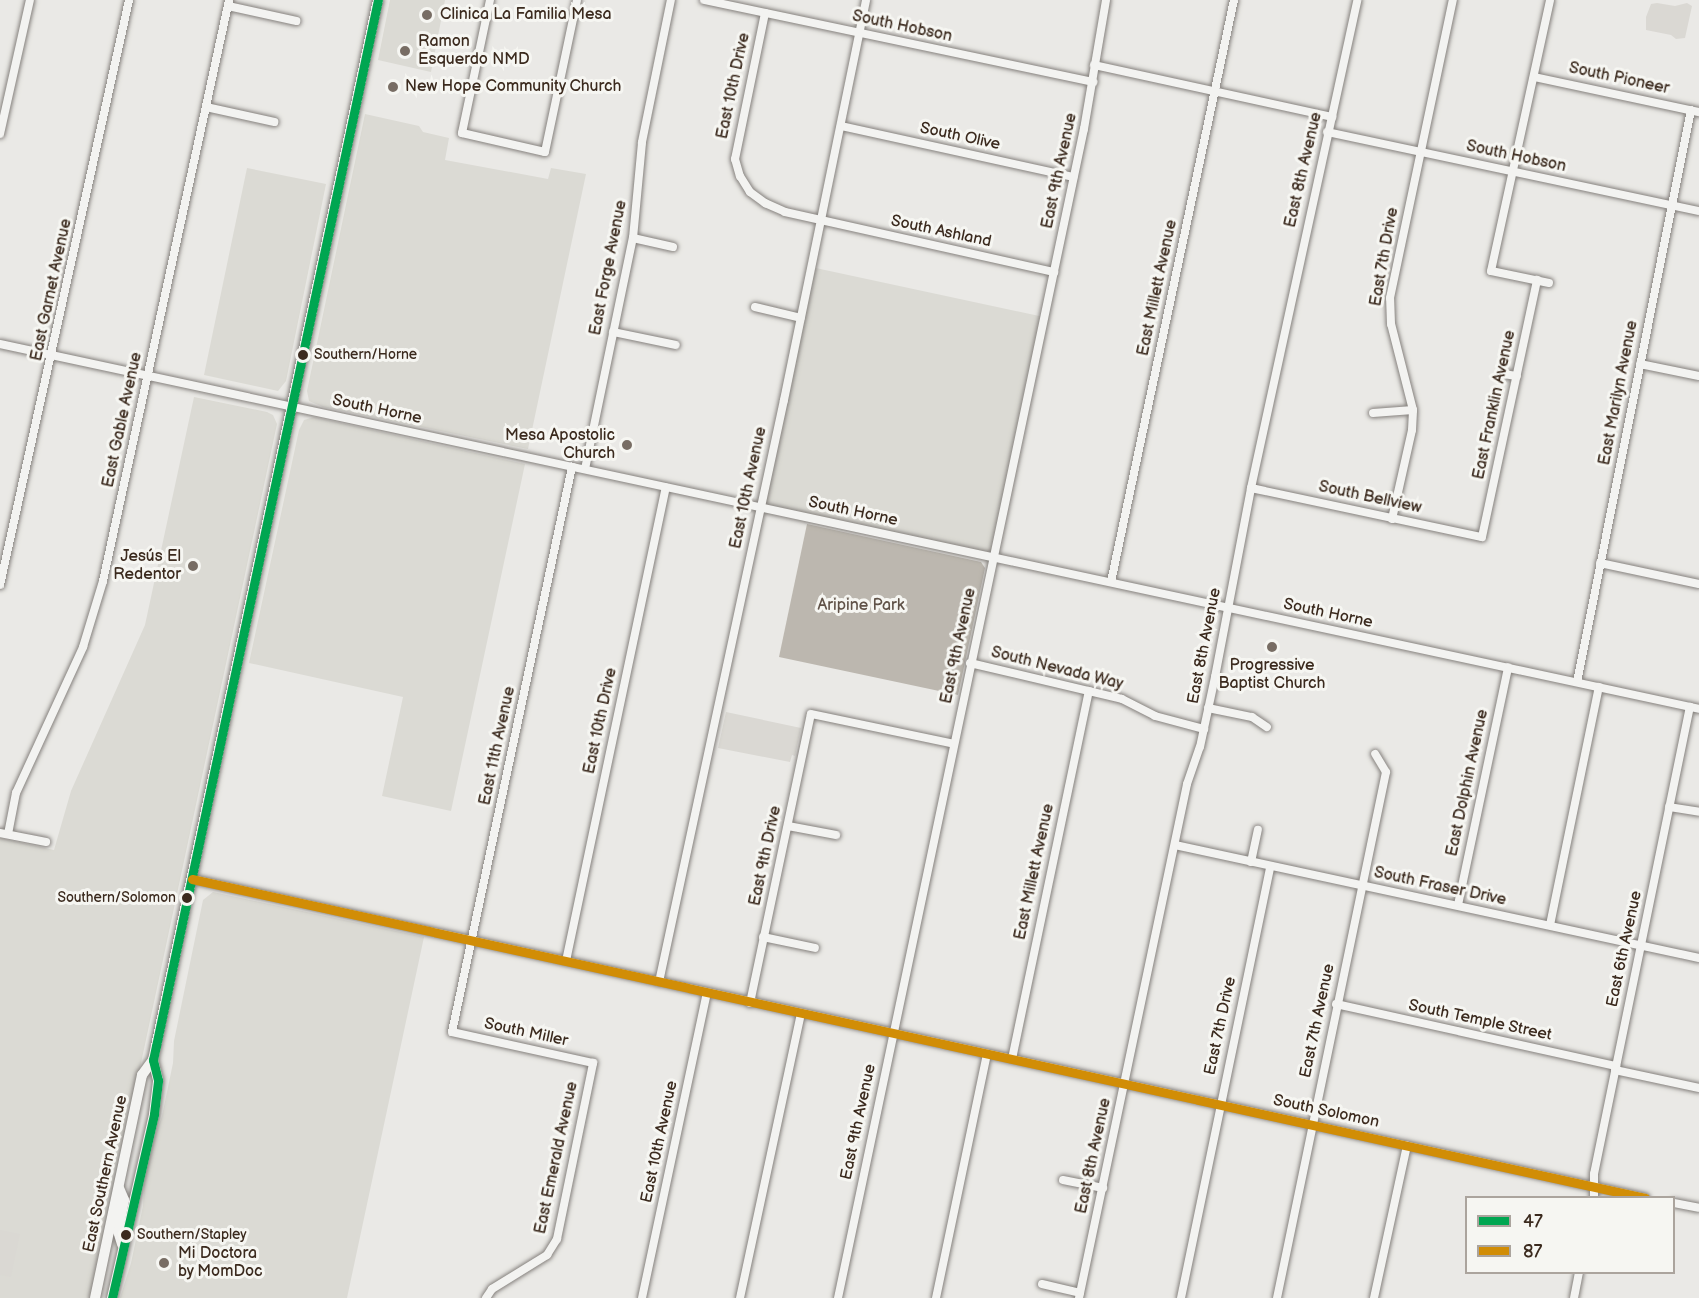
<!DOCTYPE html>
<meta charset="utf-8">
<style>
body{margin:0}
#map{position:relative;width:1699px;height:1298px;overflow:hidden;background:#eae9e6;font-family:"Balsamiq Sans",sans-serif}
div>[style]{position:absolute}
.built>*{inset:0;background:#dbdad4}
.green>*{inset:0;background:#dad8d3}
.water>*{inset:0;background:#bcb7af}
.roads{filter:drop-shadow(0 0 2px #85817d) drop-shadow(0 0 2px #85817d)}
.minor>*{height:8px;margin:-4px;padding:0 4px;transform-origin:4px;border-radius:4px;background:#f3f3f1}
.major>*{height:10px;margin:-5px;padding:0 5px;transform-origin:5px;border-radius:5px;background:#f3f3f1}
.bus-1>*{height:9px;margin:-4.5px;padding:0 4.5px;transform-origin:4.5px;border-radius:4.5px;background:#00a651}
.bus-2>*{height:9px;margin:-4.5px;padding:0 4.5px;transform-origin:4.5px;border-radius:4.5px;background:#d18d06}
.dots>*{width:16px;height:16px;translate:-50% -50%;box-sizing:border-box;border:3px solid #f6f6f2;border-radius:50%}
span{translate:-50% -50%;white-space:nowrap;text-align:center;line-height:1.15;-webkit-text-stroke:6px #f6f6f2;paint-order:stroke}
.bus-label{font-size:14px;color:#3b2a1e}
.left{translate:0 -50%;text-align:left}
.right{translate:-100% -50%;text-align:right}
.poi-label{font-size:16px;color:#3b2a1e}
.street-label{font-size:16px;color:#3b2a1e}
.park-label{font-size:16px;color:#605248}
.legend{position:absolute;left:1465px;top:1196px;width:210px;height:78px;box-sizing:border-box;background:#f6f6f2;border:2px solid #aba49d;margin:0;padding:8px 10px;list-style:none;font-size:18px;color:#3b2a1e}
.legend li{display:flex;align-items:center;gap:12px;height:30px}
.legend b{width:30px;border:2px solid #aba49d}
</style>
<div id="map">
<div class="built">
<div style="clip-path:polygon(390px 0,445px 0,431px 72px,378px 60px)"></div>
<div style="clip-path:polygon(365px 114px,419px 126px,423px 132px,449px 138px,445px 160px,548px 179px,551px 168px,586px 174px,528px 449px,323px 407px,309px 401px,307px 391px)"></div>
<div style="clip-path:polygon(247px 168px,326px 184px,286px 381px,278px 391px,204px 375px)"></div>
<div style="clip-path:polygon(811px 267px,1044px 317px,993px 558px,760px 507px)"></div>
<div style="clip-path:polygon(194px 397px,267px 412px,273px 415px,277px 424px,91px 1298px,0 1298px,0 838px,54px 850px,71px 791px,145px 625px)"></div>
<div style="clip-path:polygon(314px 417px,525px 464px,451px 811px,382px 796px,403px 697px,249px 663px,299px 430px,304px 420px)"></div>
<div style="clip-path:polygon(213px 892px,424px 937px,347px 1298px,120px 1298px,131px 1263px,143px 1206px,144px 1184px,150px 1151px,162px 1116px,173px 1063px,174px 1041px,203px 900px)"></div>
</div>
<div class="green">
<div style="clip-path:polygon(1657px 3px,1675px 6px,1687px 3px,1692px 6px,1685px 38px,1676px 39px,1671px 35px,1646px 30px,1646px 17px,1651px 4px)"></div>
<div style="clip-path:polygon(726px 712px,801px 728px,795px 756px,792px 755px,790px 762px,718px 748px)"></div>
<div style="clip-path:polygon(0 1230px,20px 1234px,11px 1277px,0 1275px)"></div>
</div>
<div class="water">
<div style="clip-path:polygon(807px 524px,981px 562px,985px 568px,958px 695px,779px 657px)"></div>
</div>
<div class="roads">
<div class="minor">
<div style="left:490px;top:0;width:136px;rotate:101.9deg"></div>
<div style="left:462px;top:133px;width:85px;rotate:12.9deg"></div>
<div style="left:545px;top:152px;width:155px;rotate:-78.1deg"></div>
<div style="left:704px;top:0;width:398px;rotate:11.9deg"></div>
<div style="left:228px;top:6px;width:70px;rotate:12.4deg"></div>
<div style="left:765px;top:13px;width:149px;rotate:101.6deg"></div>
<div style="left:735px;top:159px;width:18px;rotate:74deg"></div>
<div style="left:740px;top:176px;width:19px;rotate:58deg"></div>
<div style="left:750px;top:192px;width:19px;rotate:36deg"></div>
<div style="left:765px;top:203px;width:22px;rotate:24deg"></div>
<div style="left:785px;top:212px;width:276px;rotate:12.6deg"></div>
<div style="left:1094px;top:65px;width:244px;rotate:12.3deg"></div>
<div style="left:1534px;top:77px;width:169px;rotate:12deg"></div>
<div style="left:206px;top:107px;width:70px;rotate:12.4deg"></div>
<div style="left:841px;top:126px;width:238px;rotate:12.4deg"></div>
<div style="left:1327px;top:132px;width:380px;rotate:12deg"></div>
<div style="left:0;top:134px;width:137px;rotate:-77.4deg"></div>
<div style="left:633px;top:238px;width:41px;rotate:12.7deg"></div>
<div style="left:1549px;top:283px;width:59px;rotate:-168.3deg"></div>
<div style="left:1491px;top:271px;width:277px;rotate:-77.7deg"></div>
<div style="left:755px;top:307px;width:47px;rotate:13.4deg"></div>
<div style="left:613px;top:332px;width:64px;rotate:11.7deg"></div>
<div style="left:0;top:344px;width:1738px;rotate:12.12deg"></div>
<div style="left:1640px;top:364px;width:60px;rotate:11.5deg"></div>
<div style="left:1503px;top:374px;width:14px;rotate:8deg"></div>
<div style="left:1373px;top:413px;width:40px;rotate:-4.3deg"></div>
<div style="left:585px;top:469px;width:236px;rotate:-78.3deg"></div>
<div style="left:633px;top:238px;width:96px;rotate:-84.6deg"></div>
<div style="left:642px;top:142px;width:145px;rotate:-78.5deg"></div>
<div style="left:1251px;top:488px;width:236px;rotate:12deg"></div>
<div style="left:1482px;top:537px;width:263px;rotate:-77.9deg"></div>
<div style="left:1392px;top:519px;width:91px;rotate:-77.3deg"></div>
<div style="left:1412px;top:430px;width:20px;rotate:-87deg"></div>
<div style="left:1413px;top:410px;width:89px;rotate:-104.3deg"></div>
<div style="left:1391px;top:324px;width:26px;rotate:-92deg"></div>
<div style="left:1390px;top:298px;width:305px;rotate:-78.1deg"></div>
<div style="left:1600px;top:563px;width:101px;rotate:12deg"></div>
<div style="left:1111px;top:582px;width:595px;rotate:-78.07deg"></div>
<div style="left:0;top:585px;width:599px;rotate:-77.56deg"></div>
<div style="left:970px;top:663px;width:156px;rotate:13.3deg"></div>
<div style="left:1122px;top:699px;width:37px;rotate:27deg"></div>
<div style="left:1155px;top:716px;width:51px;rotate:14.9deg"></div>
<div style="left:1577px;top:682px;width:583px;rotate:-78.73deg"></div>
<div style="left:1208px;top:708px;width:45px;rotate:11.6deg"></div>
<div style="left:1252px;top:717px;width:18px;rotate:34deg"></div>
<div style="left:1669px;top:807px;width:30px;rotate:9deg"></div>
<div style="left:788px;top:826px;width:49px;rotate:10.6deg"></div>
<div style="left:0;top:833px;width:47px;rotate:11.1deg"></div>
<div style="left:8px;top:834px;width:42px;rotate:-79deg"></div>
<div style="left:16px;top:793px;width:161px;rotate:-65.3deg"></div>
<div style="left:83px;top:647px;width:69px;rotate:-73.1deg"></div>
<div style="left:103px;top:581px;width:595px;rotate:-77.76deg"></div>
<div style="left:1175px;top:845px;width:536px;rotate:12.17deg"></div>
<div style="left:1251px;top:862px;width:33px;rotate:-78deg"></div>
<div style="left:192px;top:879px;width:1488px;rotate:12.38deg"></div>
<div style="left:1458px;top:905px;width:243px;rotate:-78.1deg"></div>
<div style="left:1550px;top:925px;width:243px;rotate:-78.4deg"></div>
<div style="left:763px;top:937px;width:53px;rotate:11.9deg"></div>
<div style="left:566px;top:961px;width:484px;rotate:-78.1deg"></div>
<div style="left:659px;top:982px;width:595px;rotate:-77.88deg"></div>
<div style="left:784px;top:400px;width:408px;rotate:-78.4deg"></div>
<div style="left:750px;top:1003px;width:295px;rotate:-78.1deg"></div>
<div style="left:811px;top:714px;width:146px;rotate:11.8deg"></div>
<div style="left:1336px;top:1004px;width:287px;rotate:12.5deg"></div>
<div style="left:1012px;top:1059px;width:376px;rotate:-78.2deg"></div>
<div style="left:1615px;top:1070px;width:86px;rotate:12.1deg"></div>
<div style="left:1063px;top:1180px;width:41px;rotate:11.3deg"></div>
<div style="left:1594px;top:1198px;width:24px;rotate:-90deg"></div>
<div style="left:1594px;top:1174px;width:477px;rotate:-78.4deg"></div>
<div style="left:1674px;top:1203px;width:25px;rotate:11deg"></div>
<div style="left:1042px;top:1284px;width:39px;rotate:13deg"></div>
<div style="left:486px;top:1298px;width:11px;rotate:-56deg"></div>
<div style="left:492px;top:1289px;width:65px;rotate:-31.7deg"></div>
<div style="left:547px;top:1255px;width:19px;rotate:-58deg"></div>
<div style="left:557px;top:1239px;width:180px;rotate:-78.4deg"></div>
<div style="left:593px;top:1063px;width:144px;rotate:-167.6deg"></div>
<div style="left:452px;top:1032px;width:578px;rotate:-78.01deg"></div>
<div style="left:642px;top:1298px;width:312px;rotate:-78deg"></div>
<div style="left:740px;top:1298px;width:290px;rotate:-77.9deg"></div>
<div style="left:838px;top:1298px;width:1195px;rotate:-78.12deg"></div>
<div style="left:1084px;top:129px;width:131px;rotate:-80.3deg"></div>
<div style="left:936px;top:1298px;width:249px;rotate:-78.2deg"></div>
<div style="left:1079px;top:1298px;width:525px;rotate:-78.13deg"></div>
<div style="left:1187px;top:784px;width:39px;rotate:-71deg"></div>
<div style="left:1200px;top:747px;width:72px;rotate:-77.9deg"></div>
<div style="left:1215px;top:677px;width:192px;rotate:-79.2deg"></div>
<div style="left:1251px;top:488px;width:499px;rotate:-77.7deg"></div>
<div style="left:1181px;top:1298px;width:440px;rotate:-78.3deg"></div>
<div style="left:1277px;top:1298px;width:537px;rotate:-78.29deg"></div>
<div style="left:1386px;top:772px;width:21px;rotate:-121deg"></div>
<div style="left:1374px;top:1298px;width:156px;rotate:-77.8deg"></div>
<div style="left:1574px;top:1298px;width:26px;rotate:-79deg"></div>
</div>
<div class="major">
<div style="left:119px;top:1188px;width:13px;rotate:67deg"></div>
<div style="left:124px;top:1200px;width:32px;rotate:101deg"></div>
<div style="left:118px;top:1231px;width:14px;rotate:73deg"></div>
<div style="left:95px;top:1298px;width:228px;rotate:-78.1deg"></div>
<div style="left:142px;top:1075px;width:19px;rotate:-54deg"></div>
<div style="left:112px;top:1298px;width:189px;rotate:-77.1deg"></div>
<div style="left:154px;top:1114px;width:34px;rotate:-83deg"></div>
<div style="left:158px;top:1080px;width:21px;rotate:-104deg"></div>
<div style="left:153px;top:1060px;width:14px;rotate:-78deg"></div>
<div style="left:156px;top:1046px;width:1069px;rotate:-78.02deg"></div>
</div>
</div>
<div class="bus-1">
<div style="left:112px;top:1298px;width:189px;rotate:-77.1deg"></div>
<div style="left:154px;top:1114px;width:34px;rotate:-83deg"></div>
<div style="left:158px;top:1080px;width:21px;rotate:-104deg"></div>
<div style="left:153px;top:1060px;width:14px;rotate:-78deg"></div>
<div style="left:156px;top:1046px;width:1069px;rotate:-78.02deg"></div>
</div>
<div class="bus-2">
<div style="left:192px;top:879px;width:1488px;rotate:12.38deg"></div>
</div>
<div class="dots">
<div style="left:427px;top:15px;background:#786d64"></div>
<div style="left:405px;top:51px;background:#786d64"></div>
<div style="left:393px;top:87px;background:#786d64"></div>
<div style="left:303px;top:355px;background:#3b2a1e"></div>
<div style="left:627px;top:445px;background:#786d64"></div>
<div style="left:193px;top:566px;background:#786d64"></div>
<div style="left:1272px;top:647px;background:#786d64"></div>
<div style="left:187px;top:898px;background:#3b2a1e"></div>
<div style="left:126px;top:1235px;background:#3b2a1e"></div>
<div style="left:164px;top:1263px;background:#786d64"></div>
</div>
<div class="bus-label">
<span class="left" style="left:314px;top:355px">Southern/Horne</span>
<span class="right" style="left:176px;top:898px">Southern/Solomon</span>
<span class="left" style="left:137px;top:1235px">Southern/Stapley</span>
</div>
<div class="poi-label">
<span class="left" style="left:440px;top:15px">Clinica La Familia Mesa</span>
<span class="left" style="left:418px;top:51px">Ramon<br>Esquerdo NMD</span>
<span class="left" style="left:405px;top:87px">New Hope Community Church</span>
<span class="right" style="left:615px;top:445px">Mesa Apostolic<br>Church</span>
<span class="right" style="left:181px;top:566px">Jesús El<br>Redentor</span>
<span style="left:1272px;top:675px">Progressive<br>Baptist Church</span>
<span class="left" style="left:178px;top:1263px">Mi Doctora<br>by MomDoc</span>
</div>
<div class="street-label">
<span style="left:902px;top:27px;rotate:12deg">South Hobson</span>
<span style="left:1619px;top:79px;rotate:12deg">South Pioneer</span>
<span style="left:734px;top:86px;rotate:-78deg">East 10th Drive</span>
<span style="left:960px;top:137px;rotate:12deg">South Olive</span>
<span style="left:1516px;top:157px;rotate:12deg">South Hobson</span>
<span style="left:1304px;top:170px;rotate:-77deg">East 8th Avenue</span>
<span style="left:1060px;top:171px;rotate:-78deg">East 9th Avenue</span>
<span style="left:941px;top:232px;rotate:12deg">South Ashland</span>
<span style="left:1385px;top:257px;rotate:-80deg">East 7th Drive</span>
<span style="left:609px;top:268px;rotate:-79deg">East Forge Avenue</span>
<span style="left:1158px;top:288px;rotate:-78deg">East Millett Avenue</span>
<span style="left:52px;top:290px;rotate:-78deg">East Garnet Avenue</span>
<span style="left:1619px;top:393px;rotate:-79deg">East Marilyn Avenue</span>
<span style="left:1495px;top:405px;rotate:-78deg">East Franklin Avenue</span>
<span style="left:377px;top:410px;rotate:12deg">South Horne</span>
<span style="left:123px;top:420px;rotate:-78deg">East Gable Avenue</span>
<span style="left:749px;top:488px;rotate:-78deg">East 10th Avenue</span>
<span style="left:1370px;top:498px;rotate:12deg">South Bellview</span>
<span style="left:853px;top:512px;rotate:12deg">South Horne</span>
<span style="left:1328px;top:614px;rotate:12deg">South Horne</span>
<span style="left:959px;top:646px;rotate:-78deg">East 9th Avenue</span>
<span style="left:1205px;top:646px;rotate:-79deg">East 8th Avenue</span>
<span style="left:1057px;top:669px;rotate:14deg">South Nevada Way</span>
<span style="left:601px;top:721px;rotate:-78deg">East 10th Drive</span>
<span style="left:498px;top:746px;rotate:-78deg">East 11th Avenue</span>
<span style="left:1468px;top:783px;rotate:-78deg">East Dolphin Avenue</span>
<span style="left:766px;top:856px;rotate:-78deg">East 9th Drive</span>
<span style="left:1035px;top:872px;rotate:-78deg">East Millett Avenue</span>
<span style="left:1440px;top:887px;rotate:12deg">South Fraser Drive</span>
<span style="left:1625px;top:949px;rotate:-78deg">East 6th Avenue</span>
<span style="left:1318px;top:1021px;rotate:-78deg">East 7th Avenue</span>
<span style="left:1480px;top:1021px;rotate:12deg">South Temple Street</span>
<span style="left:1221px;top:1026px;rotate:-78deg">East 7th Drive</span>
<span style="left:526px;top:1033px;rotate:12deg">South Miller</span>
<span style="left:1326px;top:1112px;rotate:12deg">South Solomon</span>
<span style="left:859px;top:1122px;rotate:-78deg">East 9th Avenue</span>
<span style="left:660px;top:1142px;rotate:-78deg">East 10th Avenue</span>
<span style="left:1094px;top:1156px;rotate:-78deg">East 8th Avenue</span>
<span style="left:557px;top:1158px;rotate:-78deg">East Emerald Avenue</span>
<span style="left:106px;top:1174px;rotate:-78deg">East Southern Avenue</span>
</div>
<div class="park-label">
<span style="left:861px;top:606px">Aripine Park</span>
</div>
<ul class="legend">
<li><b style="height:8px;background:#00a651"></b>47</li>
<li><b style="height:8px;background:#d18d06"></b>87</li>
</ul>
</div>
